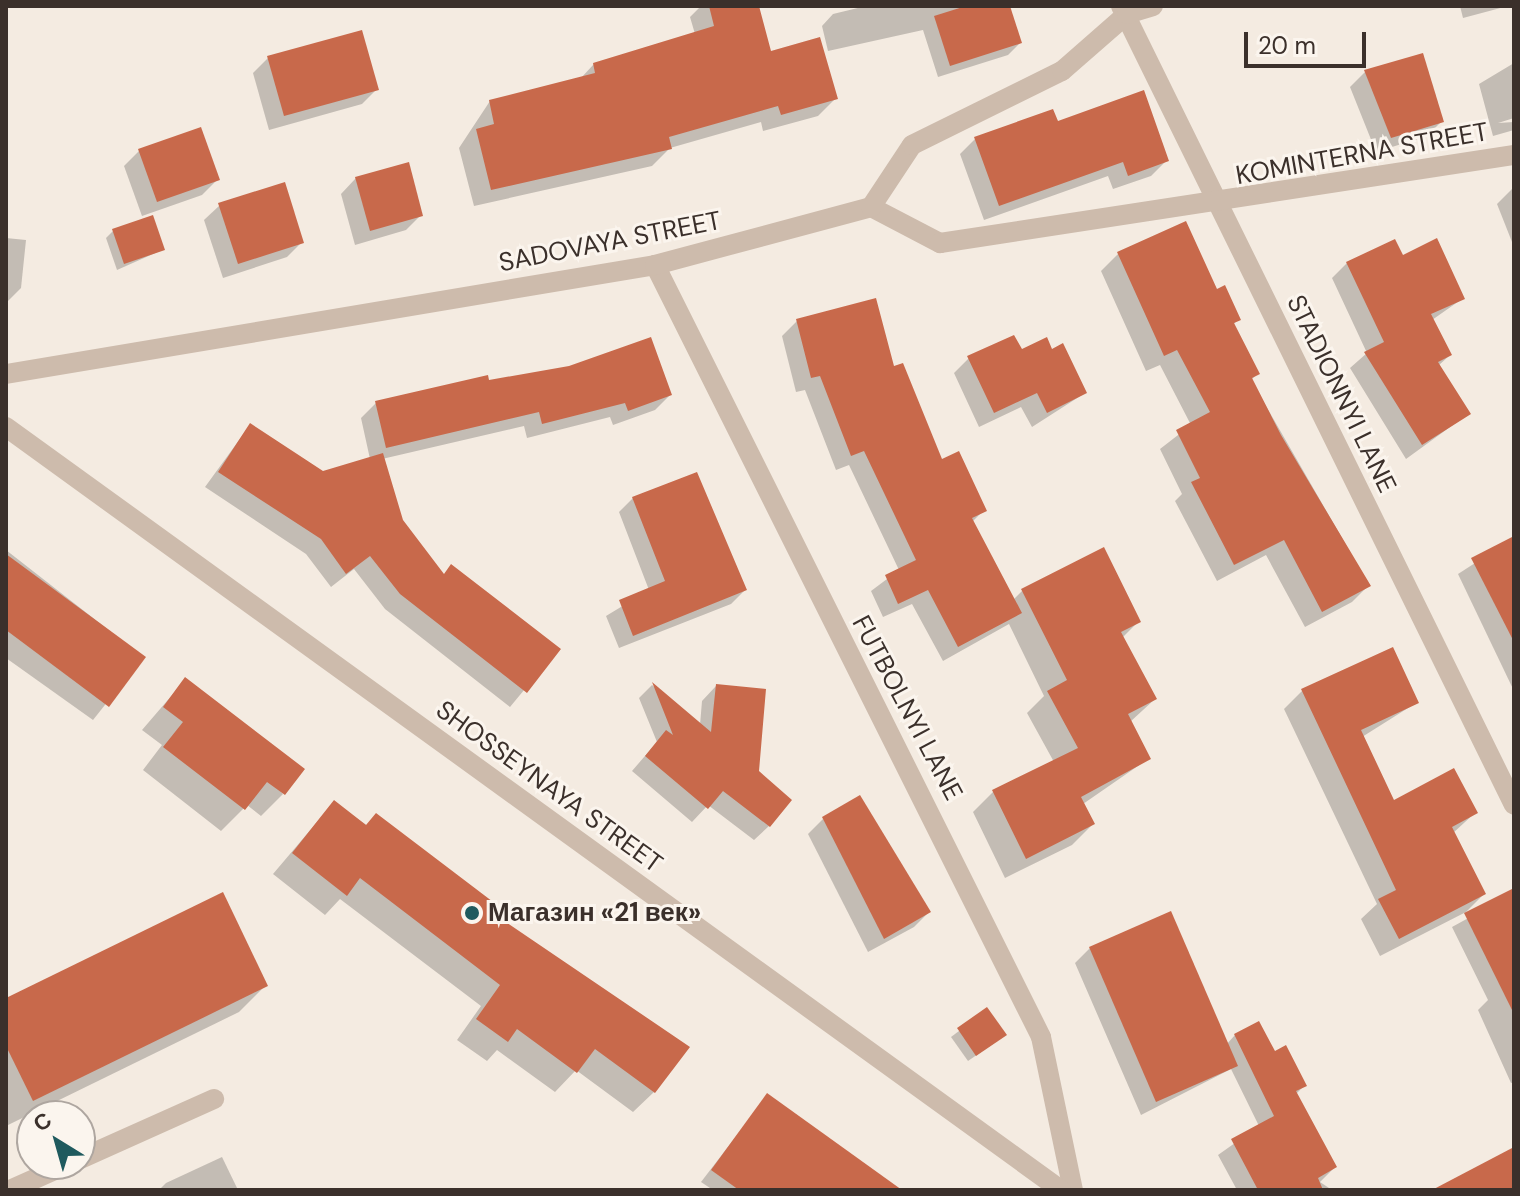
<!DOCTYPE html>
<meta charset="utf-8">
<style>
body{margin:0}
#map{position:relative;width:1520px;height:1196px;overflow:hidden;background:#f4ebe1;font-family:"DM Sans",sans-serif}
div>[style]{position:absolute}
.shadow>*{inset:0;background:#0003}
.building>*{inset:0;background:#c8694b}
.minor>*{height:20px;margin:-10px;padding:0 10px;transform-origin:10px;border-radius:10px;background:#cdbbac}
.tertiary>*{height:20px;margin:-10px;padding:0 10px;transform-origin:10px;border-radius:10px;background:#cdbbac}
.dots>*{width:22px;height:22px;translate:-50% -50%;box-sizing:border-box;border:4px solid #fbf5ee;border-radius:50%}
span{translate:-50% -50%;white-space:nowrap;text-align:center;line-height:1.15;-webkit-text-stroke:6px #fbf5ee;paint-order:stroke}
.street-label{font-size:26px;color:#3b302b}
.poi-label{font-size:26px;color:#3b302b;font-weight:700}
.left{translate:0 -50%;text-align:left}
.frame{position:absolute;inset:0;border:8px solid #3b302b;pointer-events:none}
.north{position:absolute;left:16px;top:1100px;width:80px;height:80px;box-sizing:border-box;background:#fbf5ee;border:2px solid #aea6a0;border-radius:50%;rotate:323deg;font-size:22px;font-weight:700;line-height:32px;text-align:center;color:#3b302b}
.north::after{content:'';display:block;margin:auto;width:28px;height:36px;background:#1f5a5e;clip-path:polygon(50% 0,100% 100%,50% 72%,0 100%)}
.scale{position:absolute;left:1244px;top:32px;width:122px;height:36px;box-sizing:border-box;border:4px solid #3b302b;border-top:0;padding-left:10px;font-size:24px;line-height:28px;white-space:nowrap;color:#3b302b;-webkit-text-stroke:6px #fbf5ee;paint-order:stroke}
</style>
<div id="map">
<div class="shadow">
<div style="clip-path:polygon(701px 6px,757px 6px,770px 54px,836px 98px,818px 116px,763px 131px,761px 122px,670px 148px,652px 166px,474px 206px,459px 148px,490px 101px,580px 79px,594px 64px,695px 34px,690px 17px)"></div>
<div style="clip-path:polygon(866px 6px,1008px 6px,1020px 43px,1008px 55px,938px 77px,923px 30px,828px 51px,822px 26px,833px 14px)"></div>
<div style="clip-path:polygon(1460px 6px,1508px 6px,1463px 18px)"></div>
<div style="clip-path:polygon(268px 58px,377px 89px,362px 104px,269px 130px,253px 73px)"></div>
<div style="clip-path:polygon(1514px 63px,1514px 118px,1498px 123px,1514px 122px,1514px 130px,1493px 136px,1479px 84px)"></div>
<div style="clip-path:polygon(1365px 72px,1442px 121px,1427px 136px,1376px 152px,1350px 87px)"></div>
<div style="clip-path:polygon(1056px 124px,1166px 161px,1151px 176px,1113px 189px,1108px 176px,984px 220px,960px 154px,975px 139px)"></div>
<div style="clip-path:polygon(139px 151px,217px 180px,202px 195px,142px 216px,124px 166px)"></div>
<div style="clip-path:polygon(356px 178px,421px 215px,406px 230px,355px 245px,341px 194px)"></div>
<div style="clip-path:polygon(1514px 187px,1514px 247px,1497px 204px)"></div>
<div style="clip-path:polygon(220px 205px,302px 242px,287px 257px,223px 278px,204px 220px)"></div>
<div style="clip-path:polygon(113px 231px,162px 250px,117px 270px,106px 238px)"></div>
<div style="clip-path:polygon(6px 238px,26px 240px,21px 288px,6px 303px)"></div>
<div style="clip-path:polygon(1118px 254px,1216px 292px,1238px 319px,1233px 325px,1258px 373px,1251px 380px,1369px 585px,1352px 602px,1305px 627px,1266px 555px,1217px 581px,1175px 501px,1182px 494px,1160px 449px,1191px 425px,1160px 365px,1146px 371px,1101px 271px)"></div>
<div style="clip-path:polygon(1402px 257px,1462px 299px,1432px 320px,1450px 355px,1438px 366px,1468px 414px,1406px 459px,1350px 368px,1367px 353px,1332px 278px,1347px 263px)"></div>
<div style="clip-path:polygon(797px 321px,892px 369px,941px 462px,984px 510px,972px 522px,1013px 600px,1022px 591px,1139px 621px,1122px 638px,1155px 699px,1130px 722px,1148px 759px,1083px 804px,1093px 824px,1072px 845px,1005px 878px,973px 812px,993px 792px,1054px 762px,1027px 713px,1044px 696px,1009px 624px,943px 661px,912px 604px,883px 617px,871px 591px,899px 570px,849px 465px,836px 470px,805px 390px,796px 392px,782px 336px)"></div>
<div style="clip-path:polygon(1051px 352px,1085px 393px,1032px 427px,1021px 407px,979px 427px,954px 373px,969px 358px)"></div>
<div style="clip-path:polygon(487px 383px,670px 395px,655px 410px,613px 425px,610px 417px,527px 438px,524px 426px,382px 459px,401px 521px,443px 576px,558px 649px,510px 707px,385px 609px,354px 569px,331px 587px,306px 554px,205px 487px,250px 425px,323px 473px,370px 459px,361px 418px,376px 403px)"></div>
<div style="clip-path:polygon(633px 498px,745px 590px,731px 604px,619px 648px,606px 616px,649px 590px,619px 512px)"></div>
<div style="clip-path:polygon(1514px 538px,1514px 691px,1458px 574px)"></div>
<div style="clip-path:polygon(6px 550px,143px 657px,93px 720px,6px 658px)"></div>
<div style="clip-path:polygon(185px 680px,283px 794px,261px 816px,247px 805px,221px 831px,143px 770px,162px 745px,142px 730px)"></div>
<div style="clip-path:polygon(652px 685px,700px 725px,702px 701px,716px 686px,757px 772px,769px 826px,754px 840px,708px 805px,692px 822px,632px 771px,657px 742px,639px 698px)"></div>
<div style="clip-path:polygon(1302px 691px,1416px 703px,1362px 737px,1393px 803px,1476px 812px,1453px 833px,1484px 894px,1466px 912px,1380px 956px,1361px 919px,1377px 904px,1284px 709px)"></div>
<div style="clip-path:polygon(334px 802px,497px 918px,654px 1092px,633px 1112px,576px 1070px,555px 1092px,497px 1050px,487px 1061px,457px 1040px,481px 1006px,340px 899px,325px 915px,273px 874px)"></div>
<div style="clip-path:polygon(823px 819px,929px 912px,914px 927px,868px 952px,808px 834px)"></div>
<div style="clip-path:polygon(1514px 893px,1514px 1082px,1511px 1083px,1478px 1010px,1488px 1000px,1452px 927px)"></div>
<div style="clip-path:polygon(1090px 948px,1226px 1045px,1235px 1035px,1274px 1053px,1304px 1086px,1296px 1094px,1335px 1167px,1320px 1182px,1332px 1190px,1237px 1190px,1218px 1155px,1259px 1126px,1231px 1069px,1141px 1115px,1075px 963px)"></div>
<div style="clip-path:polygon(266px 985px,239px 1012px,6px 1126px,6px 1000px)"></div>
<div style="clip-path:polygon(987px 1010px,997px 1041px,968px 1061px,951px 1037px)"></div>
<div style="clip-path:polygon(767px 1096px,898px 1190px,713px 1190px,701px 1182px)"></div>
<div style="clip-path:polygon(222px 1157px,238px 1190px,159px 1190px,166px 1183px)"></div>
</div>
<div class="building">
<div style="clip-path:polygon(709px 6px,759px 6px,771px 51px,820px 37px,838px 99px,781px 115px,778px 106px,669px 137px,672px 149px,491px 190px,476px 129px,494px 124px,489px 100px,595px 73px,593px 63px,714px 26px)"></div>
<div style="clip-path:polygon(966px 6px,1010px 6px,1022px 43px,950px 66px,934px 16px)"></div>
<div style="clip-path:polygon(362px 30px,379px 90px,284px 116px,267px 56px)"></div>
<div style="clip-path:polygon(1423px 53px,1444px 122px,1391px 138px,1364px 70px)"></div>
<div style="clip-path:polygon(1144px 90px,1169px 161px,1128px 176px,1123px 162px,999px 206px,974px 137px,1053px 109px,1058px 121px)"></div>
<div style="clip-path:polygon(201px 127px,220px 180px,157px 202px,138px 149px)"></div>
<div style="clip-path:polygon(409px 162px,423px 216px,370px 231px,355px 177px)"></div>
<div style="clip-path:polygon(285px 182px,304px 243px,238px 264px,218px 203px)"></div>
<div style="clip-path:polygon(153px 215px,165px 250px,124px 264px,112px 229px)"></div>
<div style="clip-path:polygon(1186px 221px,1217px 289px,1225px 285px,1241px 320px,1234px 323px,1260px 374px,1252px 378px,1281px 435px,1371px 586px,1322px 612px,1284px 540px,1234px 565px,1191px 482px,1200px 478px,1176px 430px,1210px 412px,1177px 350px,1164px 356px,1117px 252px)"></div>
<div style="clip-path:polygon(1437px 238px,1465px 299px,1431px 314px,1452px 355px,1438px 362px,1471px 414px,1422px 445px,1364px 352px,1384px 342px,1346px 262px,1395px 239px,1403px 255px)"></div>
<div style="clip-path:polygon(876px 298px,894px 366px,903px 363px,942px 459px,959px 451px,987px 511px,972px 518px,1022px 613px,958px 647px,928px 590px,898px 604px,885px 575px,916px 560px,864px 451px,851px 456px,820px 376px,811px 378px,796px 319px)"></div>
<div style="clip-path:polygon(1014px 335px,1022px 349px,1047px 337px,1052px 349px,1063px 343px,1087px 393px,1047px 413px,1037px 393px,994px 413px,967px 356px)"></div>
<div style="clip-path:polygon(651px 337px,672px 395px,628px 411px,625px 403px,542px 424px,539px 412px,386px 448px,375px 401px,488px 375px,489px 380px,569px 366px)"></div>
<div style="clip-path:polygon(250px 423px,323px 471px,383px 453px,403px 520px,444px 574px,451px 564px,561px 649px,527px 693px,400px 594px,370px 556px,346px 574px,321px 539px,218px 472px)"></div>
<div style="clip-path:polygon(697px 472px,747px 590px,633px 636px,619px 600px,665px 581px,632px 497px)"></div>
<div style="clip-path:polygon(1514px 536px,1514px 642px,1471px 558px)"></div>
<div style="clip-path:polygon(1104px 547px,1141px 622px,1121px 632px,1157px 699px,1128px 714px,1151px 759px,1081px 797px,1095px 824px,1026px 859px,992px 790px,1078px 748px,1047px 691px,1067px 680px,1021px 589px)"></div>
<div style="clip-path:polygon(6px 554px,146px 657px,109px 707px,6px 630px)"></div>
<div style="clip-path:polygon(1393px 647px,1419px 703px,1361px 730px,1394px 800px,1454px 768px,1478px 813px,1452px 827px,1486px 894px,1399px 939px,1378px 899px,1396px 890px,1301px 689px)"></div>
<div style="clip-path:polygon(185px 677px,305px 769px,285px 795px,267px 782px,245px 810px,163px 747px,183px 722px,163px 707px)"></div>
<div style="clip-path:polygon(652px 682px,711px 732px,716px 684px,766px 689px,759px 771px,792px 800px,770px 827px,723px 791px,708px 809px,645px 756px,666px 730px,673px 735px)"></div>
<div style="clip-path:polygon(860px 795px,931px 912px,884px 939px,822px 817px)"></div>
<div style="clip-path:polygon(334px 800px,366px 825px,376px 813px,505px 911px,500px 918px,690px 1047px,655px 1093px,595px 1049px,577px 1073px,517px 1029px,508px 1042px,476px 1019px,500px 985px,360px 878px,347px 896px,292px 853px)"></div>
<div style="clip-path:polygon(1514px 888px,1514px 1014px,1464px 913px)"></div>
<div style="clip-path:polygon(223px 892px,268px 986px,33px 1101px,6px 1046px,6px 998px)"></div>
<div style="clip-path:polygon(1171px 911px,1238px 1066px,1156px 1102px,1089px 947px)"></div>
<div style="clip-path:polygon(987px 1007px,1007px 1035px,976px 1056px,957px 1028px)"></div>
<div style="clip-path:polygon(1259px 1021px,1275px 1051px,1286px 1045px,1307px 1086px,1296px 1091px,1337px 1167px,1318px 1178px,1323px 1190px,1258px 1190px,1231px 1139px,1274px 1116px,1234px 1034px)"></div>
<div style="clip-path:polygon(767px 1093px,902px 1190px,739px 1190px,711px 1170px)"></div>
<div style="clip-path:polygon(1514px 1147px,1514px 1190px,1432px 1190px)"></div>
</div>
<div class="minor">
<div style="left:1121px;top:6px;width:890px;rotate:63.81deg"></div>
<div style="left:871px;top:207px;width:78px;rotate:27.6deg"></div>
<div style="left:940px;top:243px;width:581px;rotate:-8.72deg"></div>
<div style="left:655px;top:265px;width:863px;rotate:63.43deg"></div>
<div style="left:1041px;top:1037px;width:156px;rotate:78.2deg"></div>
<div style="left:6px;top:374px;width:658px;rotate:-9.53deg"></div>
<div style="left:655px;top:265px;width:224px;rotate:-15deg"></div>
<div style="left:871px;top:207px;width:74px;rotate:-56.5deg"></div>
<div style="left:912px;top:145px;width:167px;rotate:-26.3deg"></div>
<div style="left:1062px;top:71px;width:86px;rotate:-41.2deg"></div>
<div style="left:1127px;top:14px;width:27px;rotate:-17deg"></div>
<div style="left:80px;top:1159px;width:147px;rotate:-24.1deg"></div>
<div style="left:10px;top:1190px;width:64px;rotate:-24.1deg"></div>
</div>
<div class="tertiary">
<div style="left:6px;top:427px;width:1302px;rotate:35.88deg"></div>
</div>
<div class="dots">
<div style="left:472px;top:913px;background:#1f5a5e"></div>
</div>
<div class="street-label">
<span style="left:1362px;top:154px;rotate:-10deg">KOMINTERNA STREET</span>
<span style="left:610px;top:242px;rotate:-11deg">SADOVAYA STREET</span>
<span style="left:1341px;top:394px;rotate:64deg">STADIONNYI LANE</span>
<span style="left:907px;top:708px;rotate:62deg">FUTBOLNYI LANE</span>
<span style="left:549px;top:787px;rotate:36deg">SHOSSEYNAYA STREET</span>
</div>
<div class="poi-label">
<span class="left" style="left:488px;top:913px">Магазин «21 век»</span>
</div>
<div class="frame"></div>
<div class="north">С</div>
<div class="scale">20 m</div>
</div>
